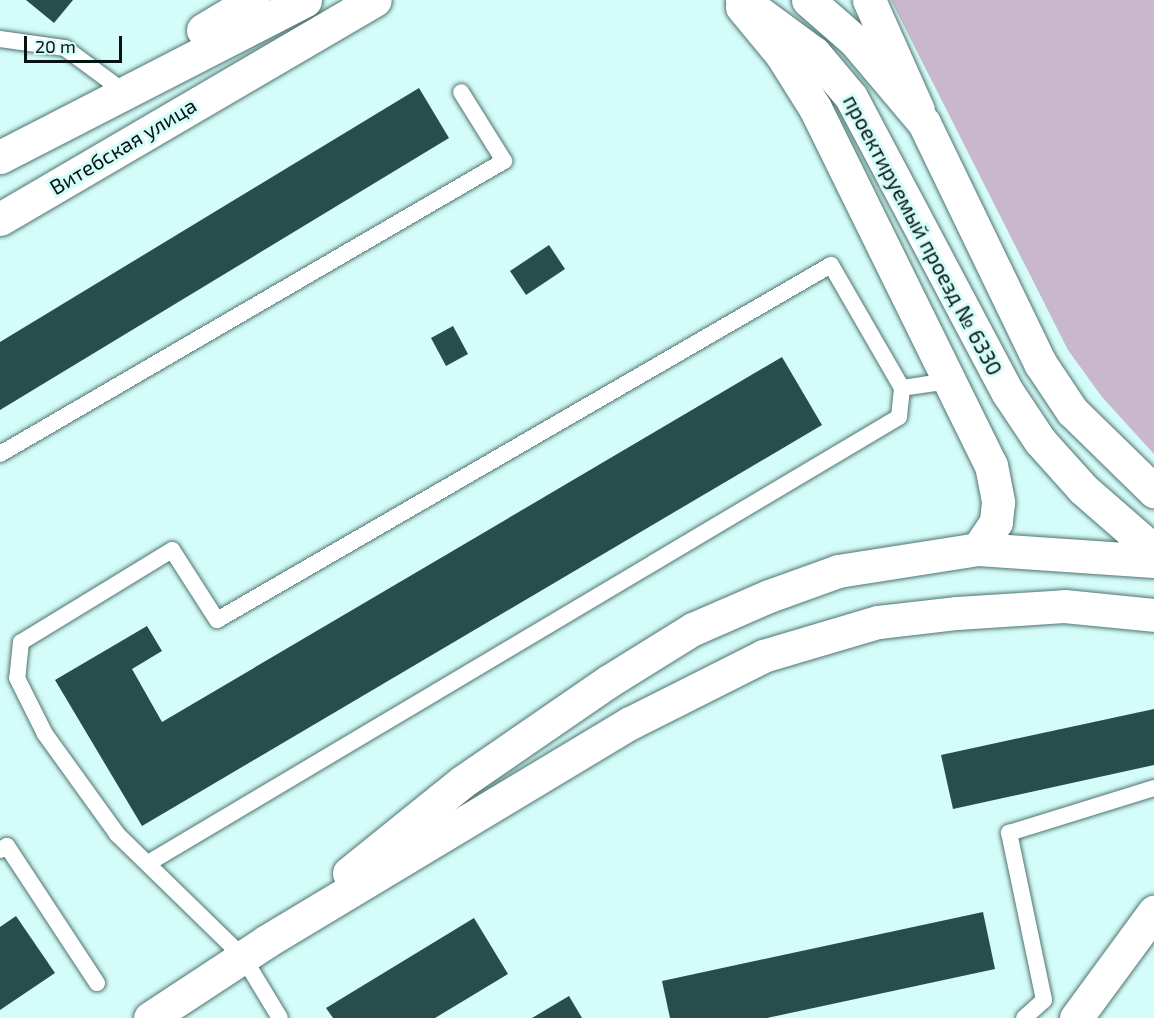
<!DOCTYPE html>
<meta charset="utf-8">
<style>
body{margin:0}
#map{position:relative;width:1154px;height:1018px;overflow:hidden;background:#d4fcf9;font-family:"Exo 2",sans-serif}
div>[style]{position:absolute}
.green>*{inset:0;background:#c9b7ce}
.building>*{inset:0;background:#294d4b}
.roads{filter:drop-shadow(0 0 2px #4f7371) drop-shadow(0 0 2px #4f7371)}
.service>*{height:16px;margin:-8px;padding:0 8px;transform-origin:8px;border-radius:8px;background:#fff}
.tertiary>*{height:33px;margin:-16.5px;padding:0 16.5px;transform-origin:16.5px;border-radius:16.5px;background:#fff}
.secondary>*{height:33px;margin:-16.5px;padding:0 16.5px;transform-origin:16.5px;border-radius:16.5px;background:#fff}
span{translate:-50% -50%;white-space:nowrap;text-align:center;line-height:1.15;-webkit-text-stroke:6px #d4fcf9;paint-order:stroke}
.street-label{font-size:21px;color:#051413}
.scale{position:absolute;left:24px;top:36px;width:98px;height:27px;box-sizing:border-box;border:3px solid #051413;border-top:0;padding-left:8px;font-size:18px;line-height:21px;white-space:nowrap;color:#051413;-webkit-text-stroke:4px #d4fcf9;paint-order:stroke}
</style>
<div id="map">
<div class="green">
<div style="clip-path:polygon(891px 0,1154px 0,1154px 454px,1102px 397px,1068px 350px)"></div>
</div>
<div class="building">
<div style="clip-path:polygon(26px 0,73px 0,54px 23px)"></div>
<div style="clip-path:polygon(419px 88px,449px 138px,0 410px,0 342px)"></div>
<div style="clip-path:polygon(549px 245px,565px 269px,526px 295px,510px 271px)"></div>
<div style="clip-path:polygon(453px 326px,468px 354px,446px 366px,431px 338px)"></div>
<div style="clip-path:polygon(782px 357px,822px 425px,142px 826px,55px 680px,147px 626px,162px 651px,132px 669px,162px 722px)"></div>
<div style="clip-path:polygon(1154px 709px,1154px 765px,953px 809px,941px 755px)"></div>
<div style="clip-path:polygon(983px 912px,995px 969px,767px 1018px,670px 1018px,662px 981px)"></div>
<div style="clip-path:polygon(16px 916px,55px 973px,0 1010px,0 927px)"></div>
<div style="clip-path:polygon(474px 918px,508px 974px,435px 1018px,333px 1018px,326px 1008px)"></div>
<div style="clip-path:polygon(569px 996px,582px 1018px,532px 1018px)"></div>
</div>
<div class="roads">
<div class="service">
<div style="left:0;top:39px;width:66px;rotate:7.9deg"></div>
<div style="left:65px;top:48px;width:62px;rotate:36.5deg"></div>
<div style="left:902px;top:388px;width:48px;rotate:-8.5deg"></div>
<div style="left:0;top:454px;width:583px;rotate:-30.17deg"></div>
<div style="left:504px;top:161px;width:81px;rotate:-121.9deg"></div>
<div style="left:0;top:850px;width:8px;rotate:-30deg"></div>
<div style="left:7px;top:846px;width:164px;rotate:56.7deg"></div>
<div style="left:150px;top:862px;width:871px;rotate:-30.72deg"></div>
<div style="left:899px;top:417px;width:29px;rotate:-84deg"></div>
<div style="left:902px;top:388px;width:142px;rotate:-120deg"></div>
<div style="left:831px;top:265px;width:709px;rotate:149.96deg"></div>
<div style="left:217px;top:620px;width:83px;rotate:-122.7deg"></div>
<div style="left:172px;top:550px;width:177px;rotate:148.6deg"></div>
<div style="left:21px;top:642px;width:36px;rotate:96deg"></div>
<div style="left:17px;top:678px;width:63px;rotate:63.4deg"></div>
<div style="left:45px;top:734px;width:123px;rotate:54.2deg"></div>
<div style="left:117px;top:834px;width:176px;rotate:44.3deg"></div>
<div style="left:243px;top:957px;width:71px;rotate:58.8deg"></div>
<div style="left:1024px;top:1018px;width:27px;rotate:-42deg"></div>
<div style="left:1044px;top:1000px;width:171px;rotate:-101.8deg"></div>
<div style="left:1009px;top:833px;width:152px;rotate:-17.2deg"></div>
</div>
<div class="tertiary">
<div style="left:869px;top:0;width:120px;rotate:66deg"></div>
<div style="left:742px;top:7px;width:61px;rotate:50.3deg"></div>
<div style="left:781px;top:54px;width:64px;rotate:57.8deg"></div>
<div style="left:815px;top:108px;width:398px;rotate:63.8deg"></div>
<div style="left:991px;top:465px;width:38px;rotate:79deg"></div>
<div style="left:998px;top:502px;width:20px;rotate:96deg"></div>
<div style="left:996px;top:522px;width:32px;rotate:124deg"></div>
<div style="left:349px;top:873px;width:145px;rotate:-38.8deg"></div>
<div style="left:462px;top:782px;width:178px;rotate:-34.5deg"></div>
<div style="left:609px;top:681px;width:99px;rotate:-31.8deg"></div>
<div style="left:693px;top:629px;width:83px;rotate:-23.5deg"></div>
<div style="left:769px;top:596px;width:73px;rotate:-19.9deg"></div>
<div style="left:838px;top:571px;width:142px;rotate:-8.9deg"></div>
<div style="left:978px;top:549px;width:176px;rotate:3.9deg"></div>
<div style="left:150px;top:1018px;width:140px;rotate:-33.3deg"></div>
<div style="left:267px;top:941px;width:423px;rotate:-31deg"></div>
<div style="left:630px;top:723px;width:149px;rotate:-26.7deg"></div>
<div style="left:763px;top:656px;width:120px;rotate:-16.5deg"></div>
<div style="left:878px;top:622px;width:80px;rotate:-6.5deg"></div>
<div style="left:957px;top:613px;width:107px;rotate:-3.7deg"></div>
<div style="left:1064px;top:606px;width:90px;rotate:5.7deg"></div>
</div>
<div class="secondary">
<div style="left:742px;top:0;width:89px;rotate:36.4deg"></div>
<div style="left:814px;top:53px;width:57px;rotate:49.9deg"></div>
<div style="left:851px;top:97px;width:335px;rotate:62.1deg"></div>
<div style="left:1008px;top:393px;width:58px;rotate:56.3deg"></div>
<div style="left:1040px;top:441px;width:64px;rotate:48.1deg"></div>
<div style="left:1083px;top:489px;width:94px;rotate:41.1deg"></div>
<div style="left:808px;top:0;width:62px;rotate:41.1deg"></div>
<div style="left:855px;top:41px;width:107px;rotate:49.9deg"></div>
<div style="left:924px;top:123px;width:267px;rotate:64.2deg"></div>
<div style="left:1040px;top:363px;width:58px;rotate:56.3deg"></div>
<div style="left:1072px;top:411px;width:115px;rotate:44.3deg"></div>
<div style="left:203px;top:30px;width:58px;rotate:-31deg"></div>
<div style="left:0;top:157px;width:343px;rotate:-27.2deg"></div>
<div style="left:0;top:219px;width:434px;rotate:-30.3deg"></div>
<div style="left:1076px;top:1018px;width:132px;rotate:-53.7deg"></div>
</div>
</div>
<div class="street-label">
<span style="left:123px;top:146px;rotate:-31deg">Витебская улица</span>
<span style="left:923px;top:235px;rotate:62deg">проектируемый проезд № 6330</span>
</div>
<div class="scale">20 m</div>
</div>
